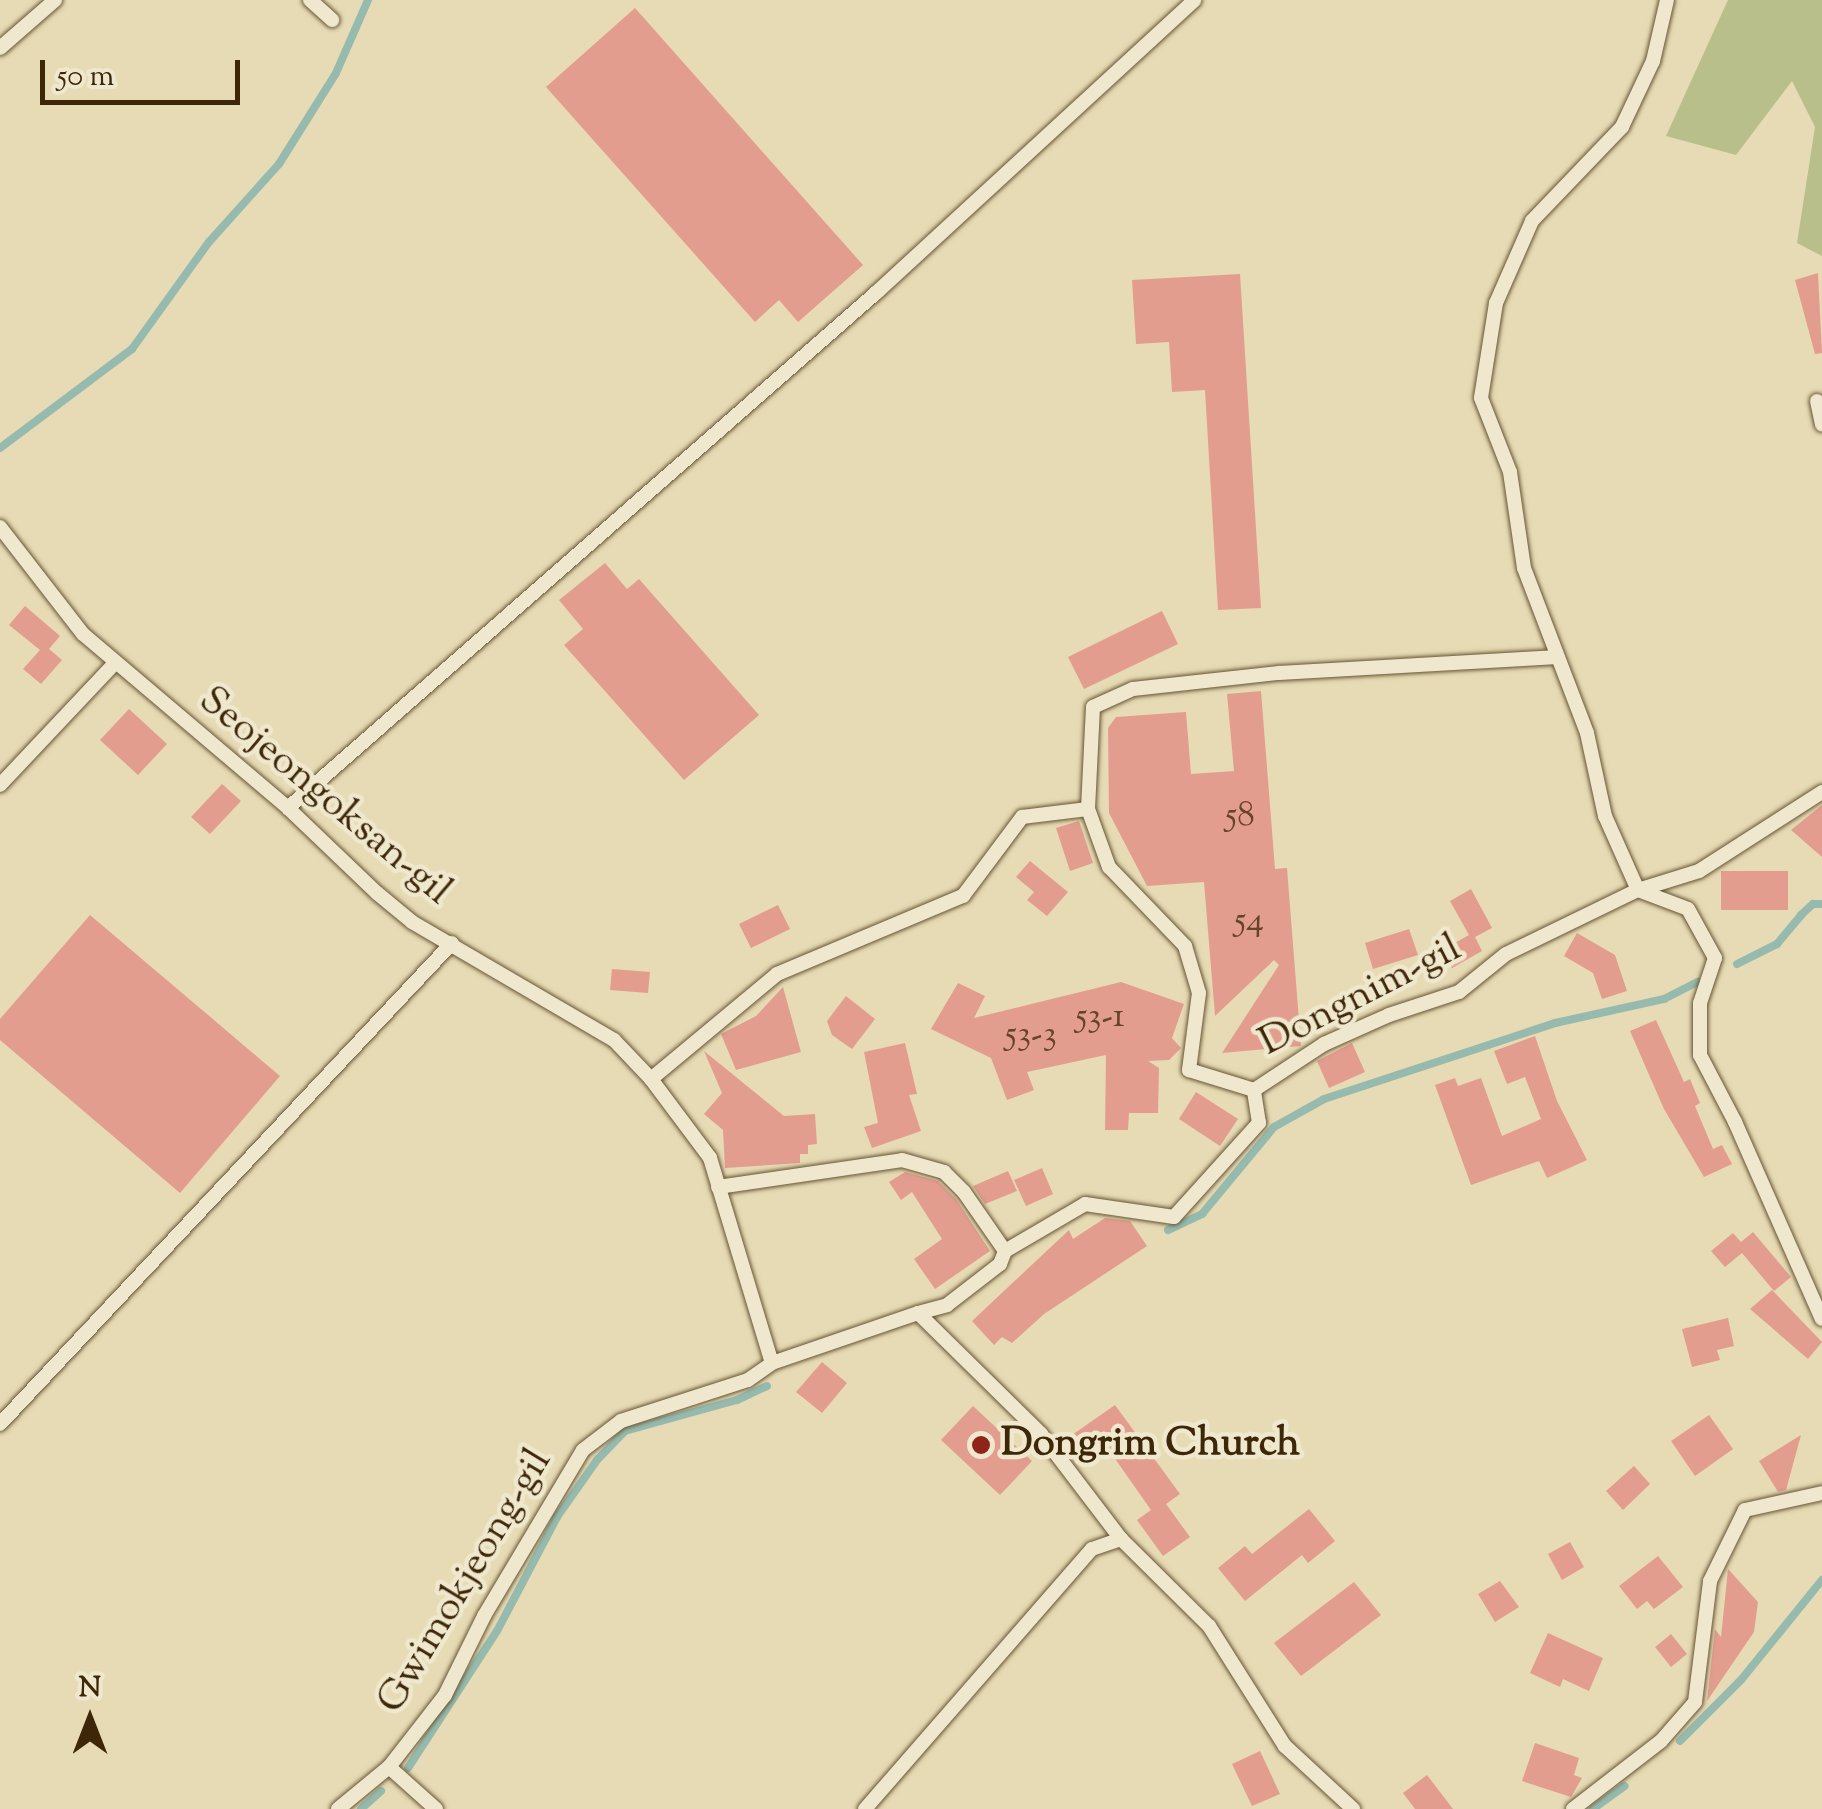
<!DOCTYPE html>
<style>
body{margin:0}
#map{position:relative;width:1822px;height:1809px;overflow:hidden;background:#e6dbb4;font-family:"Sorts Mill Goudy",serif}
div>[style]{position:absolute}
.green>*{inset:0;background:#b8bf8b}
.stream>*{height:8px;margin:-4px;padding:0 4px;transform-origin:4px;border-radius:4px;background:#96bbae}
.building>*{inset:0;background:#e39d8f}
.roads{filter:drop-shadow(0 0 2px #675433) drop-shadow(0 0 2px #675433)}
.lane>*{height:14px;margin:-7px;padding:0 7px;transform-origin:7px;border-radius:7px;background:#efe8ce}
.dots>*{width:28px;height:28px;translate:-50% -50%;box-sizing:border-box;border:5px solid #efe8ce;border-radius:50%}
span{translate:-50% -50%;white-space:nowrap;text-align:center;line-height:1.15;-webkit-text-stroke:9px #efe8ce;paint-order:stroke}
.number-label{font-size:35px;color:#66442a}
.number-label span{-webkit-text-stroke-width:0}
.street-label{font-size:40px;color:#3d2708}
.poi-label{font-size:40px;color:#3d2708;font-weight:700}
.left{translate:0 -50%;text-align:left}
.north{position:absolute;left:40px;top:1669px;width:100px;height:100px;-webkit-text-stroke:8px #efe8ce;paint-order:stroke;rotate:0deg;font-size:28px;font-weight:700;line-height:40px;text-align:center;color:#3d2708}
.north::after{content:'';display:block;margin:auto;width:35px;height:45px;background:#3d2708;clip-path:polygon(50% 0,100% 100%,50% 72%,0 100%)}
.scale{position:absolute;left:40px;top:60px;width:200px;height:45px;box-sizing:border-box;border:5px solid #3d2708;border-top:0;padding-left:12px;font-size:30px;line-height:35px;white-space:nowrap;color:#3d2708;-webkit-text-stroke:8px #efe8ce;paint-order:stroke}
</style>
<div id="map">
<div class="green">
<div style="clip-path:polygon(1728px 0,1822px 0,1822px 256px,1797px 243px,1815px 127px,1792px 81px,1736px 155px,1666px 136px)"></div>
</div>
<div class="stream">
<div style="left:0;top:448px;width:165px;rotate:-36.9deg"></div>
<div style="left:132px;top:349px;width:132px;rotate:-54.3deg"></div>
<div style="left:209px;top:242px;width:105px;rotate:-48.1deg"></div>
<div style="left:279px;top:164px;width:107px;rotate:-57.9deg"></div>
<div style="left:336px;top:73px;width:80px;rotate:-66.3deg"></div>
<div style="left:1737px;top:964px;width:45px;rotate:-26.6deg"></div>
<div style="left:1777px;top:944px;width:38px;rotate:-50deg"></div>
<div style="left:1801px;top:915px;width:16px;rotate:-43deg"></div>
<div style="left:1813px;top:904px;width:9px"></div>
<div style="left:1168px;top:1230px;width:38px;rotate:-25deg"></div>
<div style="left:1202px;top:1214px;width:113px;rotate:-50.4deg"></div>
<div style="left:1274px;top:1127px;width:57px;rotate:-29.2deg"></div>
<div style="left:1324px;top:1099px;width:243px;rotate:-18.2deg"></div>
<div style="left:1555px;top:1023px;width:112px;rotate:-12.4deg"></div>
<div style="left:1664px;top:999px;width:38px;rotate:-27deg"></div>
<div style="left:1680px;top:1741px;width:86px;rotate:-45deg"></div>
<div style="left:1741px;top:1680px;width:129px;rotate:-51deg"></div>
<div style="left:408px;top:1768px;width:163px;rotate:-57deg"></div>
<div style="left:497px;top:1631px;width:129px;rotate:-62.2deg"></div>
<div style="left:557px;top:1517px;width:70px;rotate:-54.9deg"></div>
<div style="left:597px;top:1460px;width:40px;rotate:-46deg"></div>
<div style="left:625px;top:1431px;width:116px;rotate:-15.5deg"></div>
<div style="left:737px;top:1400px;width:33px;rotate:-25deg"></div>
<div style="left:361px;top:1809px;width:27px;rotate:-42deg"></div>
<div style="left:1593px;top:1809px;width:39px;rotate:-36deg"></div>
</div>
<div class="building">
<div style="clip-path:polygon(635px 8px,863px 265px,798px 322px,779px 300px,755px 322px,546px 87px)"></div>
<div style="clip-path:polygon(1818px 273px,1822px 353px,1815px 354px,1795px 280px)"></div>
<div style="clip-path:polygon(1240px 274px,1261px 608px,1218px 610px,1205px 390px,1172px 392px,1169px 342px,1136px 344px,1132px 280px)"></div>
<div style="clip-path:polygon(605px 563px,627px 589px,639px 579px,759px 715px,684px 780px,564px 645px,583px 629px,559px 600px)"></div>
<div style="clip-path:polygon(25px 606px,60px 636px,49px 649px,62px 660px,41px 684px,23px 669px,40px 650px,9px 625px)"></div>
<div style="clip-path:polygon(1162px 611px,1178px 644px,1084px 689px,1068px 657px)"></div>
<div style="clip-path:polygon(1261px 691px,1275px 869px,1287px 868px,1301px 1046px,1222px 1053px,1279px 965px,1274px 960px,1215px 1016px,1204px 882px,1147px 886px,1109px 813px,1108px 728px,1116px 717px,1186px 712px,1191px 774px,1234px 771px,1227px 694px)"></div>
<div style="clip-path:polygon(129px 709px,167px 744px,138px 775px,100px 740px)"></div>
<div style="clip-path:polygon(222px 784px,241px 801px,210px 834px,191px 817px)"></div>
<div style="clip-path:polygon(1822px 805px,1822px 857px,1791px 830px)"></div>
<div style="clip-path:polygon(1079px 821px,1093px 863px,1070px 871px,1056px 828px)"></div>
<div style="clip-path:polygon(1030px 861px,1068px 892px,1047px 916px,1027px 900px,1034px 892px,1016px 877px)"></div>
<div style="clip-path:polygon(1721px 871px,1788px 871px,1788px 910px,1721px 910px)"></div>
<div style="clip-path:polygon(1471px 889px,1492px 928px,1475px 937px,1482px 951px,1452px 968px,1442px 950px,1469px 935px,1450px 901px)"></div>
<div style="clip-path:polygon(778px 905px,790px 929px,751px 948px,739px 924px)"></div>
<div style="clip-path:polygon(90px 915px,280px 1076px,180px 1193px,0 1040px,0 1019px)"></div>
<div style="clip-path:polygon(1409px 929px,1418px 955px,1373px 969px,1365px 943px)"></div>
<div style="clip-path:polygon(1577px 933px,1615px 955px,1627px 991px,1602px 999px,1593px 973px,1564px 956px)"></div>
<div style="clip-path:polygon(612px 969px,650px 972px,648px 993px,610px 990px)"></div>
<div style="clip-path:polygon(1121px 982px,1184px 1004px,1172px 1038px,1181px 1048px,1169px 1060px,1148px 1061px,1159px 1068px,1158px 1113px,1129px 1113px,1128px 1130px,1105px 1130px,1106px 1055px,1027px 1072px,1034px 1090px,1007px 1100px,991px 1058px,931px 1029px,958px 983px,985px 996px,974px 1018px)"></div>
<div style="clip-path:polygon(783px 987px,801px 1052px,736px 1070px,721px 1034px,756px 1016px)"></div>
<div style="clip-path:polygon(846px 996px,875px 1019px,852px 1049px,832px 1035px,827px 1021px)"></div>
<div style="clip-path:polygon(1656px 1020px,1684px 1082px,1690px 1079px,1700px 1103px,1695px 1106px,1713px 1149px,1722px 1145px,1732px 1164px,1704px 1177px,1664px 1109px,1630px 1031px)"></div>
<div style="clip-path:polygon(1535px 1036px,1557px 1101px,1587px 1160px,1547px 1178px,1539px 1161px,1471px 1185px,1435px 1085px,1455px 1078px,1458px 1086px,1481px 1078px,1502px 1136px,1541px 1119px,1525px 1077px,1507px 1084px,1494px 1051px)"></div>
<div style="clip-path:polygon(905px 1043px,917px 1094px,909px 1095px,921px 1131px,872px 1148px,864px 1127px,878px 1123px,864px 1052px)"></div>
<div style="clip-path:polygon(1352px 1043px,1365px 1072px,1329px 1088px,1317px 1061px)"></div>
<div style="clip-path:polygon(704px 1051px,784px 1116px,815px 1114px,817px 1144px,808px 1145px,808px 1154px,800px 1154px,800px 1163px,725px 1168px,723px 1130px,704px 1114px,722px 1093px)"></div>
<div style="clip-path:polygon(1196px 1092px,1238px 1119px,1220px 1146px,1179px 1119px)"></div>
<div style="clip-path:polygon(1042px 1168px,1053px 1194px,1026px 1206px,1014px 1180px)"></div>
<div style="clip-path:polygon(1008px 1171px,1017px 1191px,985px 1204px,973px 1186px)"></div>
<div style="clip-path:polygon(905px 1172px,938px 1181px,956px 1199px,990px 1251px,935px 1289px,914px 1259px,942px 1239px,912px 1192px,901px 1200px,889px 1182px)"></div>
<div style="clip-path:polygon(1105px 1218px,1130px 1221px,1147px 1246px,1044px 1314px,1012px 1343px,1002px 1337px,994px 1345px,972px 1321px,1069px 1230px,1073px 1239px)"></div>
<div style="clip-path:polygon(1753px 1232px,1791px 1277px,1774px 1291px,1742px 1253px,1725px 1267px,1711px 1251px,1733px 1233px,1741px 1242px)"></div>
<div style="clip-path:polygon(1772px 1290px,1822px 1342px,1808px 1359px,1750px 1309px)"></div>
<div style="clip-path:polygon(1728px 1318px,1734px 1346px,1717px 1350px,1720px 1360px,1692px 1367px,1682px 1329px)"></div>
<div style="clip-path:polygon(822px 1362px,847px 1383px,822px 1413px,796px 1392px)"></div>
<div style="clip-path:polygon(1115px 1405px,1180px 1494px,1166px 1504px,1190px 1537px,1163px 1556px,1137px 1520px,1151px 1510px,1104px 1443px,1077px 1462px,1062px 1442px)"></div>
<div style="clip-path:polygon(973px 1406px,1032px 1461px,1000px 1495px,941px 1440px)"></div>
<div style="clip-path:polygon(1709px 1415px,1733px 1449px,1695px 1476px,1671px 1441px)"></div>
<div style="clip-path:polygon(1801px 1435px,1786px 1490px,1778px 1492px,1759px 1461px)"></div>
<div style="clip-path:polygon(1634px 1466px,1650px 1484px,1623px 1510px,1606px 1491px)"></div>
<div style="clip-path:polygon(1309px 1509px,1335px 1541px,1308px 1563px,1302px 1555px,1245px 1601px,1218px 1568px,1245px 1546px,1252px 1554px)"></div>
<div style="clip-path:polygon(1570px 1542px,1584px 1567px,1562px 1580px,1548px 1554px)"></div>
<div style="clip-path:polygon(1658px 1556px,1683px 1587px,1654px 1609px,1647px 1601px,1637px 1609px,1619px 1586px)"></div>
<div style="clip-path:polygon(1728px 1569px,1758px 1602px,1754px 1632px,1707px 1701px,1715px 1629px,1721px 1637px)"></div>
<div style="clip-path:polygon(1500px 1581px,1519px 1607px,1495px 1622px,1478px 1594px)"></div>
<div style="clip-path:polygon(1354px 1582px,1381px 1615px,1301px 1676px,1274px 1643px)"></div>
<div style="clip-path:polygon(1548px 1633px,1603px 1658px,1589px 1691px,1563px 1679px,1560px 1687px,1530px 1673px)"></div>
<div style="clip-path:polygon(1671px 1634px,1687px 1654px,1671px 1667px,1655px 1647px)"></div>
<div style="clip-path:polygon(1535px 1743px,1579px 1758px,1574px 1775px,1582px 1778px,1571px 1797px,1522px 1781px)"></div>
<div style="clip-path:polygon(1260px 1751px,1280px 1794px,1252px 1806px,1232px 1764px)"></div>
<div style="clip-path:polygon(1427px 1775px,1453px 1809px,1415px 1809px,1403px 1793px)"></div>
</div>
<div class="roads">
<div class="lane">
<div style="left:310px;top:0;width:30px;rotate:42deg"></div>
<div style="left:1667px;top:0;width:63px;rotate:102.9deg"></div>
<div style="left:1653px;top:61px;width:73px;rotate:115.2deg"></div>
<div style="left:1622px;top:127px;width:130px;rotate:133.8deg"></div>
<div style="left:1532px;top:221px;width:90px;rotate:113.7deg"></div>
<div style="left:1496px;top:303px;width:96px;rotate:99deg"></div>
<div style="left:1481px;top:398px;width:79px;rotate:68.6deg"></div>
<div style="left:1510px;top:472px;width:97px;rotate:81.7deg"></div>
<div style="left:1524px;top:568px;width:177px;rotate:69.1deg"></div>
<div style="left:1587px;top:733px;width:85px;rotate:77.8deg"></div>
<div style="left:1605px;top:816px;width:81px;rotate:66deg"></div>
<div style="left:1638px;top:890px;width:64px;rotate:-17.3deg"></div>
<div style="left:1699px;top:871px;width:146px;rotate:-32.7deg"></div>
<div style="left:0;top:48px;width:73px;rotate:-41.1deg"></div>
<div style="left:1817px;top:401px;width:24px;rotate:78deg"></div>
<div style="left:0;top:527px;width:135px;rotate:52.2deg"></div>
<div style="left:83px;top:634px;width:269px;rotate:40.3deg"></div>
<div style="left:288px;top:808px;width:123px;rotate:43.7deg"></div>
<div style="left:377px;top:893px;width:45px;rotate:39.6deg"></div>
<div style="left:412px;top:922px;width:234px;rotate:30.3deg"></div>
<div style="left:614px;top:1040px;width:54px;rotate:46.5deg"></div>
<div style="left:651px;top:1079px;width:99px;rotate:53.2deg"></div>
<div style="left:710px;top:1158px;width:214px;rotate:73.2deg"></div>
<div style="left:772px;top:1363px;width:154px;rotate:-18.9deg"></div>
<div style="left:918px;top:1313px;width:173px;rotate:44.5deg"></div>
<div style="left:1041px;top:1434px;width:132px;rotate:52.7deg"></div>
<div style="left:1121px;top:1539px;width:124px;rotate:44.7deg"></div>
<div style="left:1209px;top:1626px;width:142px;rotate:57.7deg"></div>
<div style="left:1285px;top:1746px;width:93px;rotate:42.8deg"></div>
<div style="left:0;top:785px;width:168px;rotate:-46.7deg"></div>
<div style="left:288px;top:808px;width:783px;rotate:-41.22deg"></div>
<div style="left:877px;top:292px;width:431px;rotate:-42.6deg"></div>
<div style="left:1088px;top:809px;width:102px;rotate:-87.2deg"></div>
<div style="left:1093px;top:707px;width:44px;rotate:-24.2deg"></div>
<div style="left:1133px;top:689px;width:147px;rotate:-6.3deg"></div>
<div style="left:1279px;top:673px;width:275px;rotate:-3.3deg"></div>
<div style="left:651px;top:1079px;width:164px;rotate:-39.8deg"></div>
<div style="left:777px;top:974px;width:202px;rotate:-22.8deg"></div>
<div style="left:963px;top:896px;width:99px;rotate:-53.2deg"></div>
<div style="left:1022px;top:817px;width:66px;rotate:-6.9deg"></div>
<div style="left:1088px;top:809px;width:62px;rotate:70.1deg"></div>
<div style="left:1109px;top:867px;width:110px;rotate:46.1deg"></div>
<div style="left:1185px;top:946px;width:49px;rotate:73.4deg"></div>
<div style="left:1199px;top:993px;width:78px;rotate:97.4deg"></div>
<div style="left:1189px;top:1070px;width:68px;rotate:17.1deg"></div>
<div style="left:1254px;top:1090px;width:84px;rotate:-33.3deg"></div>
<div style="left:1324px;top:1044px;width:71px;rotate:-24deg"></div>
<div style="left:1389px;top:1015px;width:74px;rotate:-18.2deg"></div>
<div style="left:1459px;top:992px;width:60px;rotate:-39deg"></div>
<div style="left:1506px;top:954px;width:147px;rotate:-25.9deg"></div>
<div style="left:1638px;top:890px;width:53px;rotate:20.8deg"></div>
<div style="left:1688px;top:909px;width:56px;rotate:61.1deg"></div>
<div style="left:1715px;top:958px;width:47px;rotate:108.4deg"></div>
<div style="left:1700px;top:1003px;width:52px;rotate:90deg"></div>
<div style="left:1700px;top:1055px;width:76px;rotate:62.4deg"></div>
<div style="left:1735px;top:1122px;width:215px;rotate:66.2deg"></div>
<div style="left:718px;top:1187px;width:186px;rotate:-8.3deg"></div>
<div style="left:902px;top:1160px;width:44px;rotate:15.9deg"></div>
<div style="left:944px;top:1172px;width:28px;rotate:45deg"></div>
<div style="left:964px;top:1192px;width:72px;rotate:55.2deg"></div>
<div style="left:1005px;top:1251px;width:93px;rotate:-30.4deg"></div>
<div style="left:1085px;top:1204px;width:90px;rotate:8.3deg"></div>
<div style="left:1174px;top:1217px;width:127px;rotate:-47.9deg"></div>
<div style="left:1259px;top:1123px;width:33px;rotate:-99deg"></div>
<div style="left:918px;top:1313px;width:30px;rotate:-15deg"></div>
<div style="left:947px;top:1305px;width:67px;rotate:-37.7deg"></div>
<div style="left:1000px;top:1264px;width:14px;rotate:-69deg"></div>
<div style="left:0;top:1424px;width:660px;rotate:-46.78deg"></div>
<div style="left:389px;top:1767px;width:63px;rotate:41.8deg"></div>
<div style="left:338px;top:1809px;width:66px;rotate:-39.5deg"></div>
<div style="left:389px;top:1767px;width:91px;rotate:-52.1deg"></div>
<div style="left:445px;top:1695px;width:88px;rotate:-63.7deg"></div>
<div style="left:484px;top:1616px;width:193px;rotate:-59.2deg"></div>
<div style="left:583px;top:1450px;width:48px;rotate:-37.3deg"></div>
<div style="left:621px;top:1421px;width:133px;rotate:-17.9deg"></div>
<div style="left:748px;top:1380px;width:29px;rotate:-35deg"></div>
<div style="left:865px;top:1809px;width:345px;rotate:-48.9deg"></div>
<div style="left:1092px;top:1549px;width:31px;rotate:-19deg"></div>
<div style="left:1573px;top:1809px;width:111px;rotate:-37.7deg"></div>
<div style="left:1661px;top:1741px;width:52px;rotate:-48.9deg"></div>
<div style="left:1695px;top:1702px;width:122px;rotate:-82.9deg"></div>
<div style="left:1710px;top:1581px;width:79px;rotate:-63.8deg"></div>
<div style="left:1745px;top:1510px;width:79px;rotate:-12.4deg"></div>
</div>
</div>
<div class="dots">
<div style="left:981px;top:1445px;background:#8f2418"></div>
</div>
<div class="number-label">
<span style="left:1240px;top:817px">58</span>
<span style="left:1249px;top:922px">54</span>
<span style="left:1100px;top:1018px">53-1</span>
<span style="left:1031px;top:1036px">53-3</span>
</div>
<div class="street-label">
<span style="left:324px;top:797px;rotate:40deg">Seojeongoksan-gil</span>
<span style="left:1361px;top:997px;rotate:-27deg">Dongnim-gil</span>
<span style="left:466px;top:1582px;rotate:-59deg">Gwimokjeong-gil</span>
</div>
<div class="poi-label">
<span class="left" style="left:1001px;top:1445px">Dongrim Church</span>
</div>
<div class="north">N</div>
<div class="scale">50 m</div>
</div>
